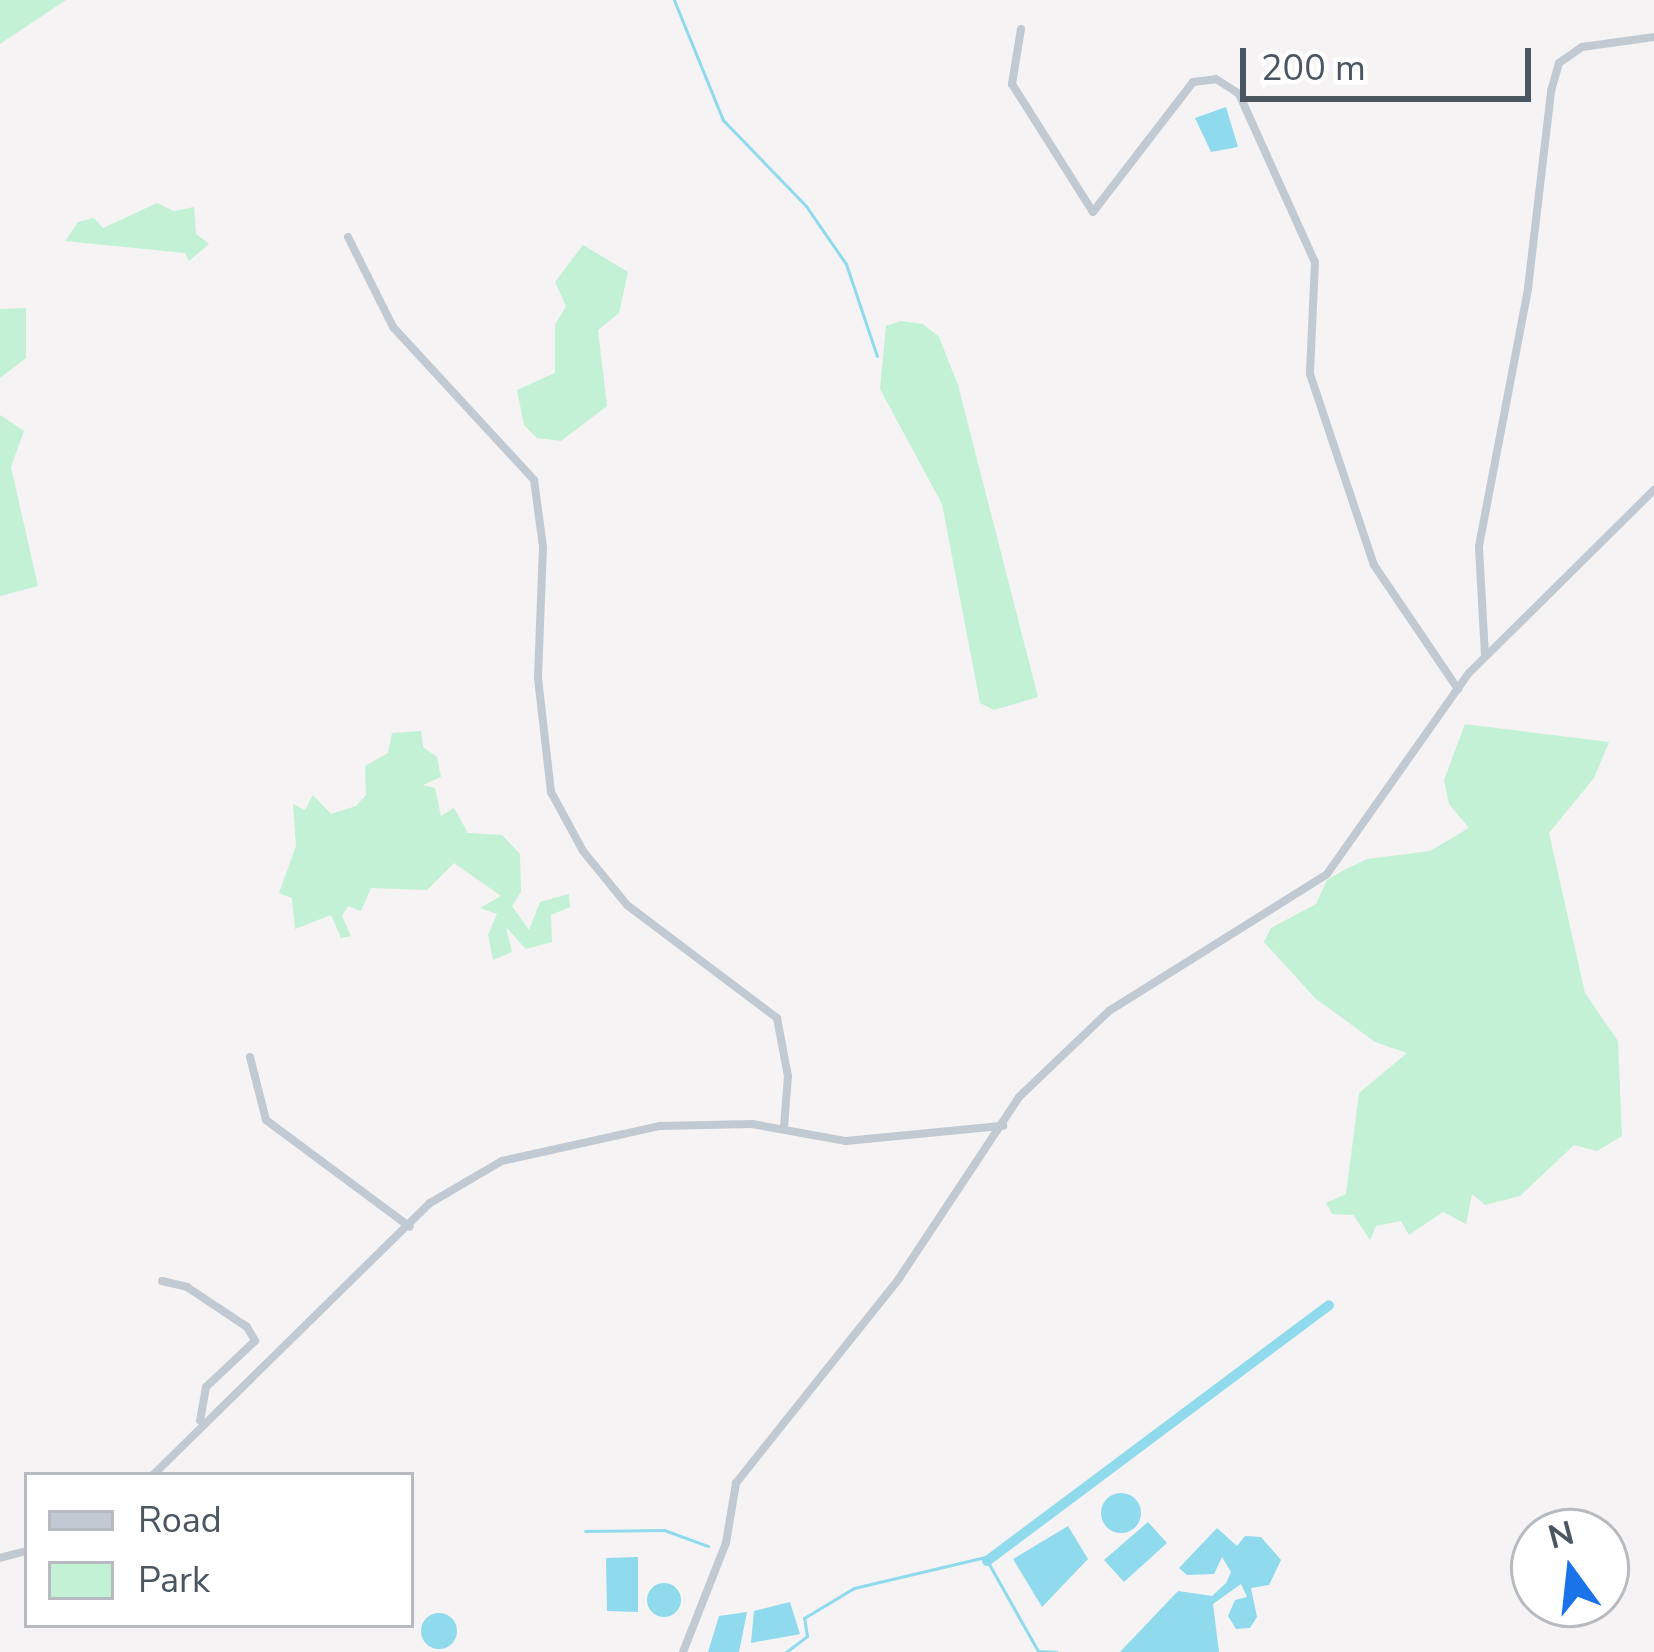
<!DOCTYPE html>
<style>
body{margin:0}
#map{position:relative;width:1654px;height:1652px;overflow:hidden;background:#f5f3f3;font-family:"Nunito Sans",sans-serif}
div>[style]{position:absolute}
.green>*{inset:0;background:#c3f1d5}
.water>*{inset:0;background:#90daee}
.round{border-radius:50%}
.stream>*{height:3px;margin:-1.5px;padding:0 1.5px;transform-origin:1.5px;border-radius:1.5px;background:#90daee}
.canal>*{height:10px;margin:-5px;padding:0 5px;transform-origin:5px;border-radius:5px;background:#90daee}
.street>*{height:8px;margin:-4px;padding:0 4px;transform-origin:4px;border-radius:4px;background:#c1cad2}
span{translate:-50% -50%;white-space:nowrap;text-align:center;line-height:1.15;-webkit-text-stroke:9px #fff;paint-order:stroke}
.legend{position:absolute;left:24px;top:1472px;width:390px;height:156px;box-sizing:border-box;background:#fff;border:3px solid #b7bbc0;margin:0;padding:15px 21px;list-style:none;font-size:36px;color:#4a5661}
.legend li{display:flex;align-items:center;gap:24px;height:60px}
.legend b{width:60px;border:3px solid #b7bbc0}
.north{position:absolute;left:1510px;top:1508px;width:120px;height:120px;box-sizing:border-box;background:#fff;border:3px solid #b7bbc0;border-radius:50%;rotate:345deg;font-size:33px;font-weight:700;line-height:48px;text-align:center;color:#4a5661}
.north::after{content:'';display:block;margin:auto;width:42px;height:54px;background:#1a73e8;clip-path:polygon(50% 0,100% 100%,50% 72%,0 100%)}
.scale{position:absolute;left:1240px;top:48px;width:291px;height:54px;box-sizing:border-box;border:6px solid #4a5661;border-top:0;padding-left:15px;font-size:36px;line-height:42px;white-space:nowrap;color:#4a5661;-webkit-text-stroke:9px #fff;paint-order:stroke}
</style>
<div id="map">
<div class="green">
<div style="clip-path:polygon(0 0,66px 0,0 44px)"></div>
<div style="clip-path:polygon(157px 203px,174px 211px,194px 207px,196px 234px,209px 244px,189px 261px,185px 253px,65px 241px,78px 222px,94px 218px,103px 228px)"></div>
<div style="clip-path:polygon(583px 245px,628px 272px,619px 313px,598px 330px,607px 406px,561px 441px,537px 438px,524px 425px,517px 390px,555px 373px,555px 325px,566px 306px,555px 282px)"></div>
<div style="clip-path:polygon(26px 308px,26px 358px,0 378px,0 309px)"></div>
<div style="clip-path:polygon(901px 321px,923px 324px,939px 337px,958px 385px,1038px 697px,994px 710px,980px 703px,942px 504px,880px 389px,886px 326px)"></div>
<div style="clip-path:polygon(0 415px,24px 431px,11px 467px,38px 586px,0 596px)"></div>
<div style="clip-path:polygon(1465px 724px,1609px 742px,1594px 778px,1549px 833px,1585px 993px,1618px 1041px,1622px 1136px,1597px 1151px,1574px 1145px,1520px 1196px,1485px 1205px,1472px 1194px,1466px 1224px,1443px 1212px,1409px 1235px,1401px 1221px,1376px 1226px,1370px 1240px,1353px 1215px,1332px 1214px,1326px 1203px,1346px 1194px,1359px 1093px,1407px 1053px,1375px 1042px,1315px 998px,1264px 942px,1271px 928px,1316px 904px,1327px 880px,1344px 870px,1367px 859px,1430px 851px,1469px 828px,1449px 804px,1444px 780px)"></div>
<div style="clip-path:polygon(421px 731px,423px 747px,437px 757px,441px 777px,423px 785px,435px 788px,441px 816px,454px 808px,468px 833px,502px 835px,520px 854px,521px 892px,512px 906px,529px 930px,540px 902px,569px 894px,570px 907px,551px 915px,552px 942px,526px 949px,506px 927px,512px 952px,493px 960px,488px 935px,497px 914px,480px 908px,501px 896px,454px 863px,427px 890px,371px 888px,361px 911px,348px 906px,342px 916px,351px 936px,341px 938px,331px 915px,295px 929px,292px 898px,279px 893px,296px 846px,293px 804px,305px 810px,313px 795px,331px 814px,356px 806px,366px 795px,365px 766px,388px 753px,392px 733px)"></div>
</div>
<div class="water">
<div style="clip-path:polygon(1226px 107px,1238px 147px,1211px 152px,1195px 118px)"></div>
<div class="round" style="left:1101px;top:1493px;width:40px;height:40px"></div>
<div style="clip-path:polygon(1148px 1522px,1167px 1543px,1124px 1582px,1104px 1560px)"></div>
<div style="clip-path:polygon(1068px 1526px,1088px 1559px,1042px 1607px,1013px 1559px)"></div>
<div style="clip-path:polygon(1217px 1528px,1237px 1546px,1245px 1536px,1261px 1537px,1281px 1560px,1269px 1585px,1251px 1588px,1257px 1617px,1250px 1628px,1236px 1629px,1228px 1616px,1235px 1600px,1247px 1597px,1241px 1584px,1213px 1604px,1219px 1652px,1120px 1652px,1178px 1591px,1212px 1596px,1226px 1583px,1231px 1572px,1222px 1557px,1214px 1574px,1187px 1575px,1179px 1568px)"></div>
<div style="clip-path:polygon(638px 1557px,638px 1612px,607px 1611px,606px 1558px)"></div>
<div class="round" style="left:647px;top:1583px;width:34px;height:34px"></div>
<div style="clip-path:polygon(790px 1602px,800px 1634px,751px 1643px,754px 1611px)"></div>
<div style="clip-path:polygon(747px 1612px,739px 1652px,708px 1652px,719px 1616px)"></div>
<div class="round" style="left:421px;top:1613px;width:36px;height:36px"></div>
</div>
<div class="stream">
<div style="left:674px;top:0;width:130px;rotate:67.8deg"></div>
<div style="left:723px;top:120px;width:120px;rotate:46deg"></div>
<div style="left:806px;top:206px;width:70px;rotate:55.4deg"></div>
<div style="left:846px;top:264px;width:97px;rotate:71.4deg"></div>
<div style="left:585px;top:1531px;width:79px;rotate:-0.7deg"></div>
<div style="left:664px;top:1530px;width:47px;rotate:20deg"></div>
<div style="left:786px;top:1652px;width:26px;rotate:-37deg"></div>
<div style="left:807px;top:1636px;width:18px;rotate:-99deg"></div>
<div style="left:804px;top:1618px;width:58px;rotate:-31deg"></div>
<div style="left:854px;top:1588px;width:135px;rotate:-13.3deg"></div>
<div style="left:985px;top:1557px;width:108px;rotate:60.6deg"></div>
<div style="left:1038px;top:1651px;width:19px;rotate:3deg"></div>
</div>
<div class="canal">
<div style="left:987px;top:1561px;width:427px;rotate:-36.8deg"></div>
</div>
<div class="street">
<div style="left:1021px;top:29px;width:56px;rotate:99.3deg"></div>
<div style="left:1012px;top:84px;width:151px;rotate:57.7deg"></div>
<div style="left:1093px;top:212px;width:164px;rotate:-52.4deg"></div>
<div style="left:1193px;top:82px;width:23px;rotate:-7deg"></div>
<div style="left:1216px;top:79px;width:27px;rotate:33deg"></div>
<div style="left:1239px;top:94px;width:184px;rotate:65.7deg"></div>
<div style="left:1315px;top:262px;width:112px;rotate:92.6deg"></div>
<div style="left:1310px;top:374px;width:201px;rotate:71.5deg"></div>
<div style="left:1374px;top:565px;width:150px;rotate:55.9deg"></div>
<div style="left:348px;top:237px;width:101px;rotate:63.4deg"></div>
<div style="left:393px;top:327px;width:208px;rotate:47.3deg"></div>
<div style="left:534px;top:480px;width:68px;rotate:82.3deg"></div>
<div style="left:543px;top:547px;width:131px;rotate:92.2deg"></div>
<div style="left:538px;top:678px;width:115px;rotate:83.5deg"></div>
<div style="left:551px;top:792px;width:67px;rotate:61.5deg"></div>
<div style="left:583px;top:851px;width:70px;rotate:50.8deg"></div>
<div style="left:627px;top:905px;width:188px;rotate:37deg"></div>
<div style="left:777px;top:1018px;width:59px;rotate:79.3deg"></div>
<div style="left:788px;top:1076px;width:51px;rotate:94.5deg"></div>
<div style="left:1485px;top:655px;width:109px;rotate:-93.2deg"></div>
<div style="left:1479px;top:546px;width:263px;rotate:-79.2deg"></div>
<div style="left:1528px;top:288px;width:198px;rotate:-83.3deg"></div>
<div style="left:1551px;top:91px;width:29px;rotate:-74deg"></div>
<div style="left:1559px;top:63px;width:28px;rotate:-35deg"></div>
<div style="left:1582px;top:47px;width:73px;rotate:-7.9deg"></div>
<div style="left:250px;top:1057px;width:65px;rotate:75.7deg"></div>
<div style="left:266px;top:1120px;width:179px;rotate:36.6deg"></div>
<div style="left:162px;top:1281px;width:26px;rotate:13deg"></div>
<div style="left:187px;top:1287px;width:72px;rotate:33.7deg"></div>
<div style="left:247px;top:1327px;width:16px;rotate:60deg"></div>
<div style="left:255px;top:1341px;width:67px;rotate:136.8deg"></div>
<div style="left:206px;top:1387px;width:34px;rotate:100deg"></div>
<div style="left:153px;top:1475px;width:388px;rotate:-44.5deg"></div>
<div style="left:430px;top:1203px;width:83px;rotate:-30.3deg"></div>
<div style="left:502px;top:1161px;width:162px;rotate:-12.5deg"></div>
<div style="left:660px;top:1126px;width:92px;rotate:-1.2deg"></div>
<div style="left:752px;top:1124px;width:96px;rotate:10.3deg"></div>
<div style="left:846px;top:1141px;width:158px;rotate:-5.5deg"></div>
<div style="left:0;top:1558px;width:28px;rotate:-15deg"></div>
<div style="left:683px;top:1652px;width:117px;rotate:-68.5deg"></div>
<div style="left:726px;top:1543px;width:61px;rotate:-80.5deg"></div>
<div style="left:736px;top:1483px;width:260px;rotate:-51.4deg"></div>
<div style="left:898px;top:1280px;width:219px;rotate:-56.5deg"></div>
<div style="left:1019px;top:1097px;width:124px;rotate:-43.7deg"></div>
<div style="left:1109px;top:1011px;width:257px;rotate:-32.1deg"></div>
<div style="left:1327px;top:874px;width:246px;rotate:-54.8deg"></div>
<div style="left:1469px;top:673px;width:260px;rotate:-44.7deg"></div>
</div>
<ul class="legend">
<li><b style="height:15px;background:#c1cad2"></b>Road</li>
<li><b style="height:33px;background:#c3f1d5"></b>Park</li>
</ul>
<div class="north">N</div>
<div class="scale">200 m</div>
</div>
